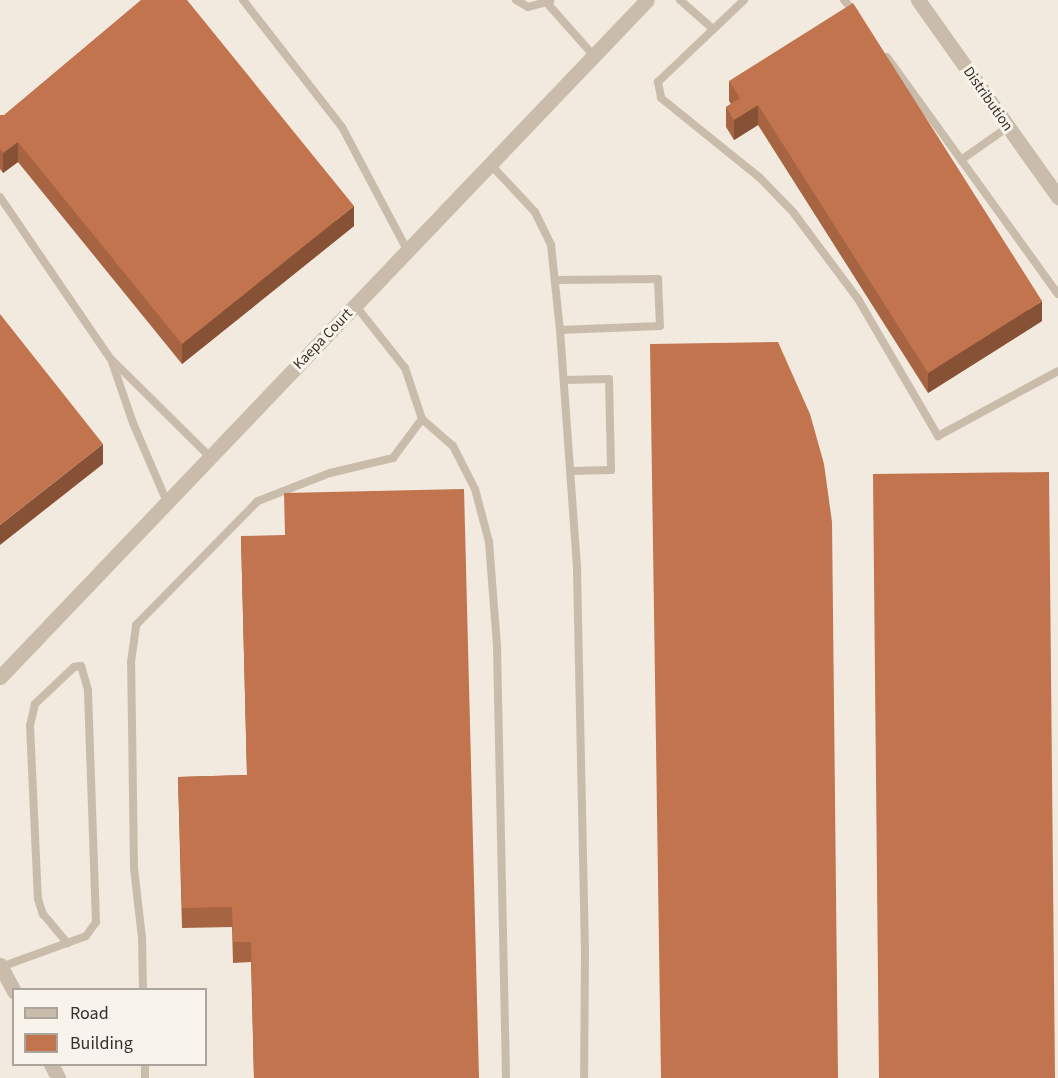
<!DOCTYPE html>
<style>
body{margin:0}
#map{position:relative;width:1058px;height:1078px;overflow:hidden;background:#f2eade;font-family:"Source Sans 3",sans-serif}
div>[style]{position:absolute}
.service>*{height:8px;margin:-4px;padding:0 4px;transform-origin:4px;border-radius:4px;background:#cabcaa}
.minor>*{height:15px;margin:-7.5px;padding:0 7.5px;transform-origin:7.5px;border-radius:7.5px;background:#cabcaa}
.wall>*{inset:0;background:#a66442}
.shaded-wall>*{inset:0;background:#875136}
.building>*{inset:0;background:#c1744d}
span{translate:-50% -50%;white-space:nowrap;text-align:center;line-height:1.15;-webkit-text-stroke:6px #f9f4eb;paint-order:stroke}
.street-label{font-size:15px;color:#372f2a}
.legend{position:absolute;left:12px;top:988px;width:195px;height:78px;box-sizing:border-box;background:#f9f4eb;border:2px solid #aba59e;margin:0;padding:8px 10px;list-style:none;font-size:18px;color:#372f2a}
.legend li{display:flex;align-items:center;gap:12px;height:30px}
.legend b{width:30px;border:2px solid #aba59e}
</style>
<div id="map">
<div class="service">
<div style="left:243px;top:0;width:161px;rotate:52.1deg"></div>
<div style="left:342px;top:127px;width:139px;rotate:62.1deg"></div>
<div style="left:516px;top:0;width:14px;rotate:30deg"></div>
<div style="left:528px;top:7px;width:23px;rotate:-15deg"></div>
<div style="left:680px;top:0;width:44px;rotate:41.3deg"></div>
<div style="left:744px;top:0;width:119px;rotate:136.4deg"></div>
<div style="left:658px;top:82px;width:16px;rotate:79deg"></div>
<div style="left:661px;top:98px;width:126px;rotate:38.9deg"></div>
<div style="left:759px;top:177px;width:49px;rotate:45.8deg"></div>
<div style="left:793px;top:212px;width:109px;rotate:53.2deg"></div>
<div style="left:858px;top:299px;width:159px;rotate:59.7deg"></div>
<div style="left:938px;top:436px;width:136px;rotate:-28.4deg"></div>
<div style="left:844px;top:0;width:17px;rotate:50deg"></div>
<div style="left:547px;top:3px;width:71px;rotate:48.4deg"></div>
<div style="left:887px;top:57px;width:292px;rotate:54.2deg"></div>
<div style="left:961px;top:160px;width:57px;rotate:-35.1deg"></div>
<div style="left:491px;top:165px;width:64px;rotate:46.9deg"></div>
<div style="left:535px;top:212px;width:37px;rotate:64deg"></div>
<div style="left:551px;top:245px;width:85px;rotate:84deg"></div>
<div style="left:560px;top:330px;width:241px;rotate:85.9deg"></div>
<div style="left:577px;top:570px;width:380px;rotate:88.8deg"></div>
<div style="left:585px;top:950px;width:128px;rotate:90.4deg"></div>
<div style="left:0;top:197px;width:195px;rotate:55.7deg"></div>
<div style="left:110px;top:358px;width:141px;rotate:44.7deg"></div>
<div style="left:555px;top:280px;width:103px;rotate:-0.6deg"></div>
<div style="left:658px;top:279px;width:47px;rotate:87.6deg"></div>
<div style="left:660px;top:326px;width:100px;rotate:177.7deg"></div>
<div style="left:112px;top:362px;width:65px;rotate:71deg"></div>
<div style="left:133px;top:423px;width:86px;rotate:66.7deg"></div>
<div style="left:564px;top:380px;width:45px;rotate:-1.3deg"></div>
<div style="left:609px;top:379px;width:91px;rotate:88.7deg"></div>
<div style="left:611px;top:470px;width:41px;rotate:178.6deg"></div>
<div style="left:422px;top:419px;width:41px;rotate:41.1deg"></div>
<div style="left:453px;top:446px;width:48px;rotate:62.9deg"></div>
<div style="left:475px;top:489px;width:55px;rotate:75.2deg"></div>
<div style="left:489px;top:542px;width:105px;rotate:85.6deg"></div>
<div style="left:497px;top:647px;width:431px;rotate:88.8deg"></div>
<div style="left:1px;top:967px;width:90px;rotate:-20deg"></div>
<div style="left:86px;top:936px;width:17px;rotate:-54deg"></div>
<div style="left:96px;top:922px;width:232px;rotate:-92deg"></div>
<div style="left:88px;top:690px;width:25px;rotate:-106deg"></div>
<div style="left:81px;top:666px;width:7px;rotate:172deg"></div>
<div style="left:74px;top:667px;width:54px;rotate:136.5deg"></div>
<div style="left:35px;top:704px;width:22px;rotate:103deg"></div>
<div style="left:30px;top:725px;width:174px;rotate:87.4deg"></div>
<div style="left:38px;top:899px;width:16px;rotate:72deg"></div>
<div style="left:43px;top:914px;width:38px;rotate:50deg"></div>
<div style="left:143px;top:990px;width:52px;rotate:-91.1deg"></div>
<div style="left:142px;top:938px;width:70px;rotate:-96.5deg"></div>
<div style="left:134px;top:868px;width:206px;rotate:-90.8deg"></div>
<div style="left:131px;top:662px;width:37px;rotate:-82deg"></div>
<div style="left:136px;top:625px;width:174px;rotate:-45.5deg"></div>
<div style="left:258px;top:501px;width:77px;rotate:-21.3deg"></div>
<div style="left:330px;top:473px;width:65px;rotate:-13.4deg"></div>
<div style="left:393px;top:458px;width:49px;rotate:-53.4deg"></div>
<div style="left:422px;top:419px;width:54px;rotate:-108.4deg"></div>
<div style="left:405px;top:368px;width:80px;rotate:-128.4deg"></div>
<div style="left:145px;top:1064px;width:14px;rotate:90deg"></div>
</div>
<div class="minor">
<div style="left:918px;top:0;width:242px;rotate:54.6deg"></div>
<div style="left:0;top:677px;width:936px;rotate:-46.3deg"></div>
<div style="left:0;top:965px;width:30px;rotate:62deg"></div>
<div style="left:51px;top:1064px;width:16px;rotate:63deg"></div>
</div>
<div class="wall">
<div style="clip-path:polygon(729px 81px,1042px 321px,928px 393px,758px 125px,734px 140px,726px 127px,726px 107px,731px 104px,729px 101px)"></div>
<div style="clip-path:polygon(0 115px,354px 226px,182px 364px,18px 162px,3px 173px,0 169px)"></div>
<div style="clip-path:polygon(241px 536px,479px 1078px,254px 1078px,251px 962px,233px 963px,232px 927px,182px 928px,178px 777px,247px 775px)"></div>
</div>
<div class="shaded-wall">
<div style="clip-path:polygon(758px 105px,758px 125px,734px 140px,734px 120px)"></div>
<div style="clip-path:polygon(18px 142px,18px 162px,3px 173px,3px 153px)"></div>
<div style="clip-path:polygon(354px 206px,354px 226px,182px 364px,182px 344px)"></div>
<div style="clip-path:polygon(1042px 301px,1042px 321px,928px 393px,928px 373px)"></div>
<div style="clip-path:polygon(103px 444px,103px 464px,0 545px,0 525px)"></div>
</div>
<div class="building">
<div style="clip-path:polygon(141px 0,187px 0,354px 206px,182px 344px,18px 142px,3px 153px,0 149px,0 115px,4px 115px)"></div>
<div style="clip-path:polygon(853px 3px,1042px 301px,928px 373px,758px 105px,734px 120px,726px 107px,740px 98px,729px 81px)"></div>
<div style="clip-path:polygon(0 314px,103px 444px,0 525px)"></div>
<div style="clip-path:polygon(778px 342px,810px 414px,824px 464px,832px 522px,838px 1078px,661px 1078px,650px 344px)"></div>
<div style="clip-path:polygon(1049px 472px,1055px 1078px,879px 1078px,873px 474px)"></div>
<div style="clip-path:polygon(464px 489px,479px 1078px,254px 1078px,251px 942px,233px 942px,232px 907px,182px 908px,178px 777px,247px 775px,241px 536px,285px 535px,284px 493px)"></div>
</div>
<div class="street-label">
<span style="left:988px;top:99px;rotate:55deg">Distribution</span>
<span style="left:323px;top:339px;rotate:-46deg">Kaepa Court</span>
</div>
<ul class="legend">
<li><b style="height:8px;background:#cabcaa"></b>Road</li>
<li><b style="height:16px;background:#c1744d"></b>Building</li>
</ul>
</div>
